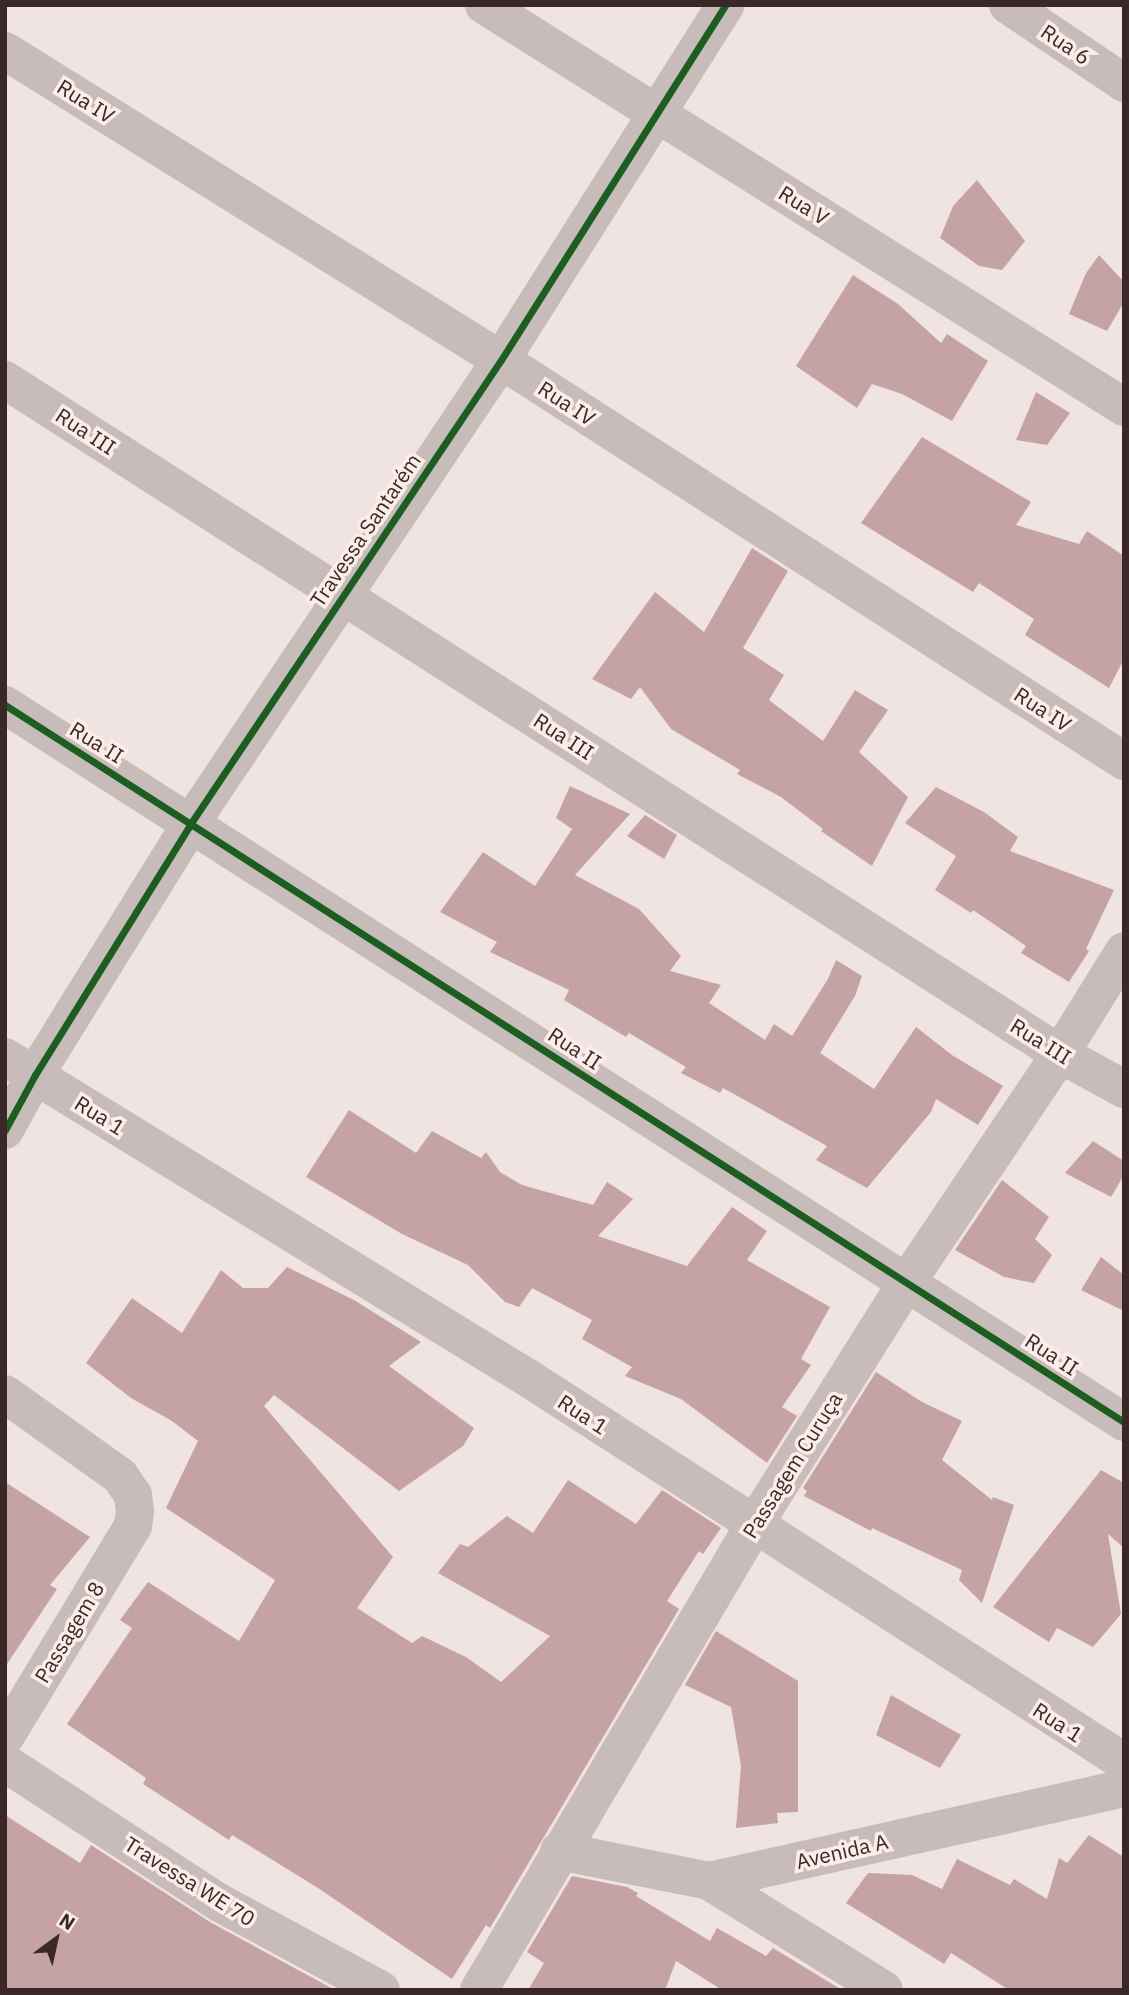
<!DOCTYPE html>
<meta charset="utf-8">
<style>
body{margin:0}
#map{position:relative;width:1129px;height:1995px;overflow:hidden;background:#efe4e2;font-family:"IBM Plex Sans",sans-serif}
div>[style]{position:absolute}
.building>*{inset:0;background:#c5a3a4}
.street>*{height:38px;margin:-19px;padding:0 19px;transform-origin:19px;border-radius:19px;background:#c8bcba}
.cycleway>*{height:7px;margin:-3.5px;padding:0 3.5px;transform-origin:3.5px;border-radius:3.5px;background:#1b5e20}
span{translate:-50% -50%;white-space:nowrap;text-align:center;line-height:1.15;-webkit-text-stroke:7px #fcede9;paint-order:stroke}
.street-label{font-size:21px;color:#3a2828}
.frame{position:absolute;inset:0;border:7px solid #3a2828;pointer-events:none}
.north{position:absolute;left:21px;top:1904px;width:70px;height:70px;-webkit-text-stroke:5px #fcede9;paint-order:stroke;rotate:33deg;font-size:19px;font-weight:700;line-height:28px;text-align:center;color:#3a2828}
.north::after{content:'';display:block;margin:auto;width:24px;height:32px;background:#3a2828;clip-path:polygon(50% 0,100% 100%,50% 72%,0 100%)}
</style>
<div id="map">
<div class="building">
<div style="clip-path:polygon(977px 180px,1025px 241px,1002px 270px,979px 266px,940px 238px,953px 206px)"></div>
<div style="clip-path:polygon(1099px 255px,1124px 282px,1124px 302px,1107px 331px,1069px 314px,1086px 273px)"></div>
<div style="clip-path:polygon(853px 275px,898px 304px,941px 343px,947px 334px,988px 361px,952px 421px,902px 394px,872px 384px,857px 408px,796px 366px)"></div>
<div style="clip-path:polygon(1036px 392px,1070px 413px,1047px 445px,1016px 440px)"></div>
<div style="clip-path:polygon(922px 437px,1031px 502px,1016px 525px,1079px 544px,1087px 531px,1124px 556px,1124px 659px,1109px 688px,1025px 635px,1034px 619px,979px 583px,973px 592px,861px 523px)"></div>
<div style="clip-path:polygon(752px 548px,788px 571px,743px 648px,784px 675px,769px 700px,823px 741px,855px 690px,888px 710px,859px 752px,908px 797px,872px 866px,821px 831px,823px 829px,781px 797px,737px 774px,740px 770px,671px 729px,640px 687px,631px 699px,592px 679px,655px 592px,704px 632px)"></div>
<div style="clip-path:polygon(570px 786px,630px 814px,575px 875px,639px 909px,681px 956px,670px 971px,721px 985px,709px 1003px,765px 1040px,774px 1024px,792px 1036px,828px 979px,836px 960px,862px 976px,855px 996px,820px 1053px,874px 1089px,916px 1027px,952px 1055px,1003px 1086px,978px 1125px,936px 1099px,931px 1112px,867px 1188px,816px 1160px,827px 1146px,723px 1088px,720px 1093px,681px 1073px,686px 1067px,629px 1033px,626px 1037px,564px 1000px,569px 990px,490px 952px,497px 942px,440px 912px,483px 852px,535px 886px,572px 829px,556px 818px)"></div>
<div style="clip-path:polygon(936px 787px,984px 812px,1018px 837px,1010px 851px,1114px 890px,1086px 949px,1089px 951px,1069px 982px,1021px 953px,1026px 946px,973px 910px,971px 913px,935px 890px,956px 856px,905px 823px)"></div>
<div style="clip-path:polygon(645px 815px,677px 835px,664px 859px,627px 836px)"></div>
<div style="clip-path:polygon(349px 1110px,416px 1153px,432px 1131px,481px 1158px,486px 1152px,500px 1172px,522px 1185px,593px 1205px,607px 1182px,633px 1199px,598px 1236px,687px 1266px,732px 1207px,767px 1231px,747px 1260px,830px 1307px,801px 1359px,811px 1365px,782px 1407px,797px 1416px,767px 1463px,681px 1399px,625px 1376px,632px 1367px,582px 1339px,592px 1320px,532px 1288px,519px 1307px,505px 1302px,468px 1265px,402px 1234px,306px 1177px)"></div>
<div style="clip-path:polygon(1093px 1141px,1124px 1161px,1124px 1175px,1111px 1197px,1065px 1173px)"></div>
<div style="clip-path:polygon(1002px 1180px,1049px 1217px,1035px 1239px,1052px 1255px,1034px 1283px,1004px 1277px,955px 1250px)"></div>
<div style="clip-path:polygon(1101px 1257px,1124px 1275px,1124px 1311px,1081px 1290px)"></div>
<div style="clip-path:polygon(287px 1267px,354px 1300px,421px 1342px,389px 1366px,474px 1428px,463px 1446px,399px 1491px,274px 1395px,264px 1406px,393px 1557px,357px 1608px,412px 1643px,422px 1636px,466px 1657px,501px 1682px,550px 1636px,438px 1573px,460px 1544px,468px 1547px,507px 1516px,533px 1533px,568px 1480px,636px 1524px,662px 1490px,721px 1528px,703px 1554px,699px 1551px,667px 1601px,679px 1609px,490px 1928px,486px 1925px,452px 1979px,318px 1888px,232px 1835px,229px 1840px,143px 1784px,146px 1778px,67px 1724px,132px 1628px,120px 1620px,148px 1582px,239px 1641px,275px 1580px,166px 1508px,198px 1441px,172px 1421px,131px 1398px,86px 1363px,132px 1298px,182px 1333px,221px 1270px,243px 1288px,268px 1288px)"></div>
<div style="clip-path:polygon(876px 1372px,922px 1402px,962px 1421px,942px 1460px,992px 1500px,993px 1497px,1014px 1505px,982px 1603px,959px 1580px,962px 1570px,872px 1528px,871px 1531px,804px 1496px,807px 1491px,803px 1488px)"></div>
<div style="clip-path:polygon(1101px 1470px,1124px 1483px,1124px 1548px,1108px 1534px,1121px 1614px,1093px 1647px,1057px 1628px,1049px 1642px,993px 1607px)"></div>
<div style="clip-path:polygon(5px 1482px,90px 1537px,50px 1585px,57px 1589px,5px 1667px)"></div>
<div style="clip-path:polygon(716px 1631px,798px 1681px,798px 1812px,777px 1813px,778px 1823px,736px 1828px,741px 1766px,731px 1707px,685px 1685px)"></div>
<div style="clip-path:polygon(891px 1695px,961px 1735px,940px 1768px,876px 1735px)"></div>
<div style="clip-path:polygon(5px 1815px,80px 1863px,91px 1845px,210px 1922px,335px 1990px,5px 1990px)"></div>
<div style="clip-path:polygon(1089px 1835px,1124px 1857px,1124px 1990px,1009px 1990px,951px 1953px,944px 1964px,846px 1903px,868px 1873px,912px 1875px,942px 1889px,957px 1859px,1010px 1885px,1014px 1879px,1047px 1899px,1059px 1858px,1067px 1863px)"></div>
<div style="clip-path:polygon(572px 1876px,627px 1887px,638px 1893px,636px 1896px,710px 1941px,717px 1928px,766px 1956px,773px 1948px,842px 1990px,722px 1990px,676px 1961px,665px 1990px,528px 1990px,544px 1963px,527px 1952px)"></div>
</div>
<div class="street">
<div style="left:484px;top:5px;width:756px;rotate:32.13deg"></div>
<div style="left:1008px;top:5px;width:140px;rotate:33.9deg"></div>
<div style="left:5px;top:51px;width:584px;rotate:31.92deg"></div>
<div style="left:501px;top:360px;width:741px;rotate:32.77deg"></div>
<div style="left:5px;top:380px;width:1252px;rotate:32.57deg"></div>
<div style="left:1060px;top:1054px;width:73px;rotate:28.7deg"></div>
<div style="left:5px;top:705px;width:1329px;rotate:32.65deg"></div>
<div style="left:5px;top:1057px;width:614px;rotate:31.54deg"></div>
<div style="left:528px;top:1378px;width:709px;rotate:32.79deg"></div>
<div style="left:5px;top:1130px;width:63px;rotate:-61.4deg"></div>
<div style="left:35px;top:1075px;width:296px;rotate:-58.2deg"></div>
<div style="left:191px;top:823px;width:557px;rotate:-56.2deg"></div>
<div style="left:501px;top:360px;width:420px;rotate:-57.7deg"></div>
<div style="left:5px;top:1394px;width:141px;rotate:35.5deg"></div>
<div style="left:120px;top:1476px;width:23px;rotate:56deg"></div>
<div style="left:133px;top:1495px;width:16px;rotate:83deg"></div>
<div style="left:135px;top:1511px;width:15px;rotate:98deg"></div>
<div style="left:133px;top:1526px;width:247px;rotate:121.2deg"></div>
<div style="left:5px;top:1763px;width:257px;rotate:33.1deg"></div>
<div style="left:220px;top:1903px;width:183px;rotate:28.4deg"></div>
<div style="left:559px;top:1851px;width:153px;rotate:11.3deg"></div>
<div style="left:709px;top:1881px;width:425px;rotate:-12.6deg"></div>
<div style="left:709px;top:1881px;width:206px;rotate:31.9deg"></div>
<div style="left:479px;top:1990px;width:540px;rotate:-59.4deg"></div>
<div style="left:754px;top:1525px;width:287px;rotate:-57.8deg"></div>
<div style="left:907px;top:1282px;width:275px;rotate:-56.1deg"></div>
<div style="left:1060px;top:1054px;width:121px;rotate:-58.1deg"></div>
</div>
<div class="cycleway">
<div style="left:5px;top:705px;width:1329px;rotate:32.65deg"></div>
<div style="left:5px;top:1130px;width:63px;rotate:-61.4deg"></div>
<div style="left:35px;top:1075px;width:296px;rotate:-58.2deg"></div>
<div style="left:191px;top:823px;width:557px;rotate:-56.2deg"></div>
<div style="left:501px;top:360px;width:420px;rotate:-57.7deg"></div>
</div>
<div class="street-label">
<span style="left:1066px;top:44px;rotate:34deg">Rua 6</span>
<span style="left:86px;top:101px;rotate:32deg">Rua IV</span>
<span style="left:804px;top:205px;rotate:32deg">Rua V</span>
<span style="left:567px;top:403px;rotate:33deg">Rua IV</span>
<span style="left:86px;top:431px;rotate:33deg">Rua III</span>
<span style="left:365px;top:530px;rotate:-56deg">Travessa Santarém</span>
<span style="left:1043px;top:709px;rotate:33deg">Rua IV</span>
<span style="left:564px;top:736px;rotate:33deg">Rua III</span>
<span style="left:97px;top:742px;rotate:32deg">Rua II</span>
<span style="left:1041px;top:1041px;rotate:32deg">Rua III</span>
<span style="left:575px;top:1048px;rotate:33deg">Rua II</span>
<span style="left:100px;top:1115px;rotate:32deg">Rua 1</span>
<span style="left:1052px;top:1354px;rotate:33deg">Rua II</span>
<span style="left:583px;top:1414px;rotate:33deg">Rua 1</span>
<span style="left:792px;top:1465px;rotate:-58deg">Passagem Curuça</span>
<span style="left:69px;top:1632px;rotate:-59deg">Passagem 8</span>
<span style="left:1058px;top:1722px;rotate:33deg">Rua 1</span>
<span style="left:842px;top:1851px;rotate:-13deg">Avenida A</span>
<span style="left:190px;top:1881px;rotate:32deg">Travessa WE 70</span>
</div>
<div class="frame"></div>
<div class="north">N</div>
</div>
